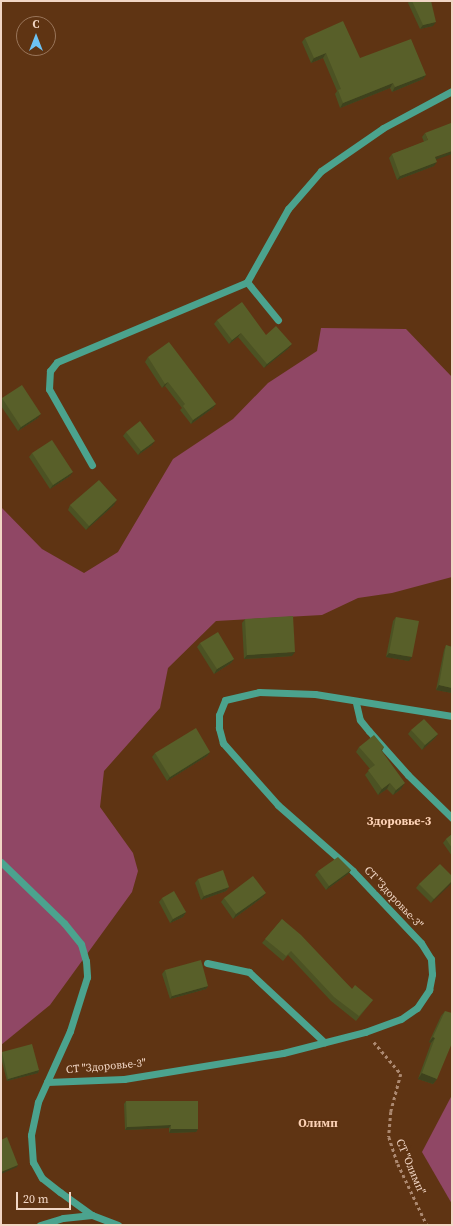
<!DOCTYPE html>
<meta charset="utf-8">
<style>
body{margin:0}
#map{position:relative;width:453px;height:1226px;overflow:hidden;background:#5f3413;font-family:"Source Serif 4",serif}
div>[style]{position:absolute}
.green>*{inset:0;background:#904765}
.path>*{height:2.5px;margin-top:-1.25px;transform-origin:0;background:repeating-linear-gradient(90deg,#ac8971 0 3px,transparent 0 6px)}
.minor>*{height:7px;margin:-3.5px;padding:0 3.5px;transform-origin:3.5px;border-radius:3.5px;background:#4ba38e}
.wall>*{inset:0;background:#4c5223}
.shaded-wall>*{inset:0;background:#3e421d}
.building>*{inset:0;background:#585f29}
span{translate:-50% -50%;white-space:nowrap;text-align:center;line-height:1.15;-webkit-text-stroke:3px #5f3413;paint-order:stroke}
.street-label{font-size:11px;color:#f1d6c5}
.neighbourhood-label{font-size:12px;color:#fcd1b5;font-weight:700}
.frame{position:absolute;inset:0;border:2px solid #f1d6c5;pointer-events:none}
.north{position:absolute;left:16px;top:16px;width:40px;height:40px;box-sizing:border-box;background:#5f3413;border:1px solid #99755a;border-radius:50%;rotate:0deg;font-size:11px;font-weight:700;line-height:16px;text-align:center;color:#f1d6c5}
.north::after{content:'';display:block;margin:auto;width:14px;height:18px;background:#6dc2f3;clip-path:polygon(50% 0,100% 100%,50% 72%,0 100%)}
.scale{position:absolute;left:16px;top:1192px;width:55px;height:18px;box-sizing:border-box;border:2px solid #f1d6c5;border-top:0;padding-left:5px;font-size:12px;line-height:14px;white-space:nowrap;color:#f1d6c5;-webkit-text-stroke:3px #5f3413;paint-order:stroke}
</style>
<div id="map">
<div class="green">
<div style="clip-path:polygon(321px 328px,406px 329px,452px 377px,452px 577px,392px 593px,358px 598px,322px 615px,216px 621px,168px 668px,160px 708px,104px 771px,100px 807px,133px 853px,138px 871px,132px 892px,50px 1005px,1px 1045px,1px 507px,42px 549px,84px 573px,118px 552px,173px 459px,233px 419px,268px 383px,317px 351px)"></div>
<div style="clip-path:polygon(452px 1095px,452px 1204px,422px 1152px)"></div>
</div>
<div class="path">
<div style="left:374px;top:1042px;width:42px;rotate:49.8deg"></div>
<div style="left:401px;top:1074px;width:39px;rotate:105deg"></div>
<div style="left:391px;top:1112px;width:25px;rotate:95deg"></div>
<div style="left:389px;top:1137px;width:28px;rotate:72deg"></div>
<div style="left:398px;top:1164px;width:68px;rotate:64.6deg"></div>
</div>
<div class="minor">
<div style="left:278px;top:320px;width:49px;rotate:-129.2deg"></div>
<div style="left:247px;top:282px;width:84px;rotate:-60.7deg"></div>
<div style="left:288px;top:209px;width:50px;rotate:-49deg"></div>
<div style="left:321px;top:171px;width:75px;rotate:-34.7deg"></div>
<div style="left:383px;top:128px;width:78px;rotate:-28.2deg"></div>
<div style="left:92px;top:465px;width:87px;rotate:-119.5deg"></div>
<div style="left:49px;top:389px;width:18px;rotate:-87deg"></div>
<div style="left:50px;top:371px;width:11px;rotate:-52deg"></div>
<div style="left:57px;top:362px;width:206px;rotate:-22.8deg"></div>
<div style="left:356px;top:703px;width:17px;rotate:77deg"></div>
<div style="left:360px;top:720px;width:14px;rotate:51deg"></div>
<div style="left:369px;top:731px;width:59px;rotate:48.4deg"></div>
<div style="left:408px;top:775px;width:62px;rotate:44.3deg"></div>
<div style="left:1px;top:862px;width:88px;rotate:44.1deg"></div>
<div style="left:64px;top:923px;width:27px;rotate:51deg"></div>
<div style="left:81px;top:944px;width:18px;rotate:74deg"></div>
<div style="left:86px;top:961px;width:16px;rotate:86deg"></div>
<div style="left:87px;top:977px;width:57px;rotate:107.5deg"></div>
<div style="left:70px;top:1031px;width:78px;rotate:114.3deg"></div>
<div style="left:38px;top:1102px;width:34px;rotate:102deg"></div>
<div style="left:31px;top:1135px;width:27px;rotate:86deg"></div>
<div style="left:33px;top:1162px;width:18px;rotate:61deg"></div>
<div style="left:42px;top:1178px;width:23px;rotate:38deg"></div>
<div style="left:60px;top:1192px;width:39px;rotate:36deg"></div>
<div style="left:92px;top:1215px;width:28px;rotate:21deg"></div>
<div style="left:207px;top:963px;width:43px;rotate:12.1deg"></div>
<div style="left:249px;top:972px;width:103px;rotate:43deg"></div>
<div style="left:47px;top:1082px;width:77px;rotate:-2.2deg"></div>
<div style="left:124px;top:1079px;width:161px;rotate:-9.3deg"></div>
<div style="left:283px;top:1053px;width:85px;rotate:-14.4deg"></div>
<div style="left:365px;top:1032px;width:38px;rotate:-20deg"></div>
<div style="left:401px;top:1019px;width:19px;rotate:-35deg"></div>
<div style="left:417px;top:1008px;width:22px;rotate:-56deg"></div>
<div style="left:429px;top:990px;width:16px;rotate:-79deg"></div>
<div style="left:432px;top:974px;width:15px;rotate:-94deg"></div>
<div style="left:431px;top:959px;width:19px;rotate:-122deg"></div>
<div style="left:421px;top:943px;width:99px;rotate:-133.4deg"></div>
<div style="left:353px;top:871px;width:100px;rotate:-138.7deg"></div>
<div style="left:278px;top:805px;width:83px;rotate:-131.6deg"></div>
<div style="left:223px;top:743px;width:16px;rotate:-105deg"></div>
<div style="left:219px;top:728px;width:13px;rotate:-90deg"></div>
<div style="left:219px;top:715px;width:16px;rotate:-68deg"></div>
<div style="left:225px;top:700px;width:35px;rotate:-13deg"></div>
<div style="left:259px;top:692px;width:56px;rotate:2deg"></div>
<div style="left:315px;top:694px;width:139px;rotate:9.1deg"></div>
<div style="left:40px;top:1225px;width:24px;rotate:-17deg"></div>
<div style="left:63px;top:1218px;width:29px;rotate:-6deg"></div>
</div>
<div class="wall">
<div style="clip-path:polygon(409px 1px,431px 1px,433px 26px,420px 29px,408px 3px)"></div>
<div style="clip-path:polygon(305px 38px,360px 58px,426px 75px,423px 79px,392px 92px,390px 88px,340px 108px,335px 94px,337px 91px,323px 58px,311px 63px,302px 42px)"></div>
<div style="clip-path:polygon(425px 133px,436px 160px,434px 166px,397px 180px,389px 158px,392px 154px,424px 142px,422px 137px)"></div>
<div style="clip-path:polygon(217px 320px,266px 335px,289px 348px,264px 368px,238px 337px,229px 344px,214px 324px)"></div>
<div style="clip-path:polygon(148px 357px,216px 404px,213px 408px,191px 424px,180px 410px,182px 408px,165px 386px,162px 388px,145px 362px)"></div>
<div style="clip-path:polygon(2px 398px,38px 418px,18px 431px,1px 406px,1px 399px)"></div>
<div style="clip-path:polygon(126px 432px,152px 445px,138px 455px,123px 436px)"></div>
<div style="clip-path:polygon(32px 453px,70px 476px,50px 489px,29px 457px)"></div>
<div style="clip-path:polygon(70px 505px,114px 505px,86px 530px,68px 510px)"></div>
<div style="clip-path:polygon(396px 617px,409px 661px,386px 657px,393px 621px)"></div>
<div style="clip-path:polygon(245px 619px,292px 656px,244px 659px,242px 623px)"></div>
<div style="clip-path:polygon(200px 643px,234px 659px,231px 663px,214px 674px,197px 647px)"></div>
<div style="clip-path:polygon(446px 645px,452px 647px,452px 693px,436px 690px,444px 650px)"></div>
<div style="clip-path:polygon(411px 730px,438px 734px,435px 738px,422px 750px,408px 734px)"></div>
<div style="clip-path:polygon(359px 747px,384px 747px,382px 751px,401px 789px,393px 795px,387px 789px,378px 795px,365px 775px,370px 769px,356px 752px)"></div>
<div style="clip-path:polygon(210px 752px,207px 756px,167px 781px,152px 757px,155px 753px)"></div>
<div style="clip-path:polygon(452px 834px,452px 856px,443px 843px,446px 839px)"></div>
<div style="clip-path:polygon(351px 870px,348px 874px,326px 890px,315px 875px,318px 871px)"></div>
<div style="clip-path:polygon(452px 876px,431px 903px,416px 888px,419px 884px)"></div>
<div style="clip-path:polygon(198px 879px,229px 887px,226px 891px,201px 900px,195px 883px)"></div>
<div style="clip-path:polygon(263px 897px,233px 919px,221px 902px,224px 898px)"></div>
<div style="clip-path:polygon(162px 898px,186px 912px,183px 917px,170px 923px,159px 902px)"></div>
<div style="clip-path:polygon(282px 919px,352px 989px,373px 1000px,356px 1021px,331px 1001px,288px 955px,283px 961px,262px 943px)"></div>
<div style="clip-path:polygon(165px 970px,208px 986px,206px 989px,170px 999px,162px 974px)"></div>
<div style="clip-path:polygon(445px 1011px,437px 1079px,433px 1084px,418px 1079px,431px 1043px,429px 1042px,441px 1016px)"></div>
<div style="clip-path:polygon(2px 1052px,39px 1070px,38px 1073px,7px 1081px,1px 1058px)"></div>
<div style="clip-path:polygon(126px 1101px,198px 1129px,196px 1132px,169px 1133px,169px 1128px,125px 1130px,124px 1104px)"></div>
</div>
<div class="shaded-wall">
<div style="clip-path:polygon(436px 22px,433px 26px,420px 29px,423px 25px)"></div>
<div style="clip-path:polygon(326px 53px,323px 58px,311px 63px,314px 58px)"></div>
<div style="clip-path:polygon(426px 75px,423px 79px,392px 92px,395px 87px)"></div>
<div style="clip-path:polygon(393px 83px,390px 88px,340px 108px,343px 103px)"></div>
<div style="clip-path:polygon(452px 151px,452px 154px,432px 161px,435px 157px)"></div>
<div style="clip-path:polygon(437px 162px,434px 166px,397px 180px,400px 176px)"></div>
<div style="clip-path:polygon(241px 333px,238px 337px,229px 344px,232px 340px)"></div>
<div style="clip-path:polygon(292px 344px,289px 348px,264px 368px,267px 364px)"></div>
<div style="clip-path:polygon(168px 382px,165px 386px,162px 388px,165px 384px)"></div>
<div style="clip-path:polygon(216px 404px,213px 408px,191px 424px,193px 420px)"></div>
<div style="clip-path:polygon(41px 414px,38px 418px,18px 431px,21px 427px)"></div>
<div style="clip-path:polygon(155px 441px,152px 445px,138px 455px,141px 451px)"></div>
<div style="clip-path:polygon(73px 472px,70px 476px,50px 489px,53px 485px)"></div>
<div style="clip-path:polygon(117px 500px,114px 505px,86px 530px,89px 526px)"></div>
<div style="clip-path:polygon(295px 652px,292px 656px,244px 659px,247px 655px)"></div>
<div style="clip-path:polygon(389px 653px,412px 657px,409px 661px,386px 657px)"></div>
<div style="clip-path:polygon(234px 659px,231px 663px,214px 674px,217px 669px)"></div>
<div style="clip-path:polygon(439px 685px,452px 688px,452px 693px,436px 690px)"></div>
<div style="clip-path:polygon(438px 734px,435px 738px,422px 750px,425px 745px)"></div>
<div style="clip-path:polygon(210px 752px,207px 756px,167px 781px,170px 777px)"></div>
<div style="clip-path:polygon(390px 783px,387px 789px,378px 795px,382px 789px)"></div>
<div style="clip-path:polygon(405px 783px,401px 789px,393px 795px,396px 790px)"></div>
<div style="clip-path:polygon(351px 870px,348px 874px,326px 890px,329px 886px)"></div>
<div style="clip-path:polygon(452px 881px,452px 883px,431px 903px,434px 899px)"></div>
<div style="clip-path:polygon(229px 887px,226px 891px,201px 900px,204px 896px)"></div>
<div style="clip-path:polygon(266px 893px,263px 897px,233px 919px,236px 914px)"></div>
<div style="clip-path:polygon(186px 912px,183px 917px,170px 923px,173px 919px)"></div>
<div style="clip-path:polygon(208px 986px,206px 989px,170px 999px,172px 996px)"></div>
<div style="clip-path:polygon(433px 1037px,435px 1038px,431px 1043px,429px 1042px)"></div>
<div style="clip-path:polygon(39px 1070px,38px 1073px,7px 1081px,8px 1079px)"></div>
<div style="clip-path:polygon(422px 1073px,437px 1079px,433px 1084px,418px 1079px)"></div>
<div style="clip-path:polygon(171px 1125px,169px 1128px,125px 1130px,127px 1127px)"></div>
<div style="clip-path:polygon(171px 1129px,198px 1129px,196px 1132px,169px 1133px)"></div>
<div style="clip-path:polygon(18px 1165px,17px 1167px,1px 1174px,1px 1172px)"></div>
</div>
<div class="building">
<div style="clip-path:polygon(412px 1px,431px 1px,436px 22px,423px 25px)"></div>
<div style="clip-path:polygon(343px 21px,360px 58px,411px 39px,426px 75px,395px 87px,393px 83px,343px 103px,338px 90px,341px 89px,326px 53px,314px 58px,305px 38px)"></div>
<div style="clip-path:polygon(451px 123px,452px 126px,452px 151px,435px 157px,437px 162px,400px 176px,392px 154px,428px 140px,425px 133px)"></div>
<div style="clip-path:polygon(242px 302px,266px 335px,276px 326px,292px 344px,267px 364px,241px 333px,232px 340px,217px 320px)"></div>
<div style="clip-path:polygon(169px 342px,216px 404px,193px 420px,183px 406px,185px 404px,168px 382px,165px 384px,148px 357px)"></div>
<div style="clip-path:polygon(22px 385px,41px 414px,21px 427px,2px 398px)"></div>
<div style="clip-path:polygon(140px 421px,155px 441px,141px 451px,126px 432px)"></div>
<div style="clip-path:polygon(52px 440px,73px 472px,53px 485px,32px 453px)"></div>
<div style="clip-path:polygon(99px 480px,117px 500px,89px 526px,70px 505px)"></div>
<div style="clip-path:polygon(293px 616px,295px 652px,247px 655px,245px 619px)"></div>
<div style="clip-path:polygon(396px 617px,419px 621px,412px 657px,389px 653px)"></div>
<div style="clip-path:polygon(218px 632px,234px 659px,217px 669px,200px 643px)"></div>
<div style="clip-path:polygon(446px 645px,452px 647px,452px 688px,439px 685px)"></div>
<div style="clip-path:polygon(424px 719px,438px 734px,425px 745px,411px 730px)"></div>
<div style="clip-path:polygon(196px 728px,210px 752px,170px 777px,155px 753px)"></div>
<div style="clip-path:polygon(374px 735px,384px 747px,381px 750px,405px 783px,396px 790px,390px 783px,382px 789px,368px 770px,375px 765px,359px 747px)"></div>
<div style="clip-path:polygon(452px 834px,452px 848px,446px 839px)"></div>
<div style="clip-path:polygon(338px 857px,351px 870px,329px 886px,318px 871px)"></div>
<div style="clip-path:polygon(440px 864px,452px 876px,452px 881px,434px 899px,419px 884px)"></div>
<div style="clip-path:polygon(223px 870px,229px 887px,204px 896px,198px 879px)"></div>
<div style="clip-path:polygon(253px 876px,266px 893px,236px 914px,224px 898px)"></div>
<div style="clip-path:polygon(174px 891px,186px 912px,173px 919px,162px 898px)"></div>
<div style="clip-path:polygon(282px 919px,301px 935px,352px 989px,355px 985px,373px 1000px,359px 1016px,334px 997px,291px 951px,286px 956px,265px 939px)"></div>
<div style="clip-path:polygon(201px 960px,208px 986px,172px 996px,165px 970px)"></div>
<div style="clip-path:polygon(445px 1011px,452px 1013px,452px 1043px,437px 1079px,422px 1073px,435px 1038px,433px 1037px)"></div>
<div style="clip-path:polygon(32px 1044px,39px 1070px,8px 1079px,2px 1052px)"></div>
<div style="clip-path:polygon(126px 1101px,198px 1101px,198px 1129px,171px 1129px,171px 1125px,127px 1127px)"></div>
<div style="clip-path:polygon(7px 1137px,18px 1165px,1px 1172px,1px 1140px)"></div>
</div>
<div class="street-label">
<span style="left:393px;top:898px;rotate:47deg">СТ "Здоровье-3"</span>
<span style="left:106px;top:1067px;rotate:-5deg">СТ "Здоровье-3"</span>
<span style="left:410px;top:1167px;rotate:67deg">СТ "Олимп"</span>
</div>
<div class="neighbourhood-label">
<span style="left:399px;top:822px">Здоровье-3</span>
<span style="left:318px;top:1124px">Олимп</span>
</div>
<div class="frame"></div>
<div class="north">С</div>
<div class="scale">20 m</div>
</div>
